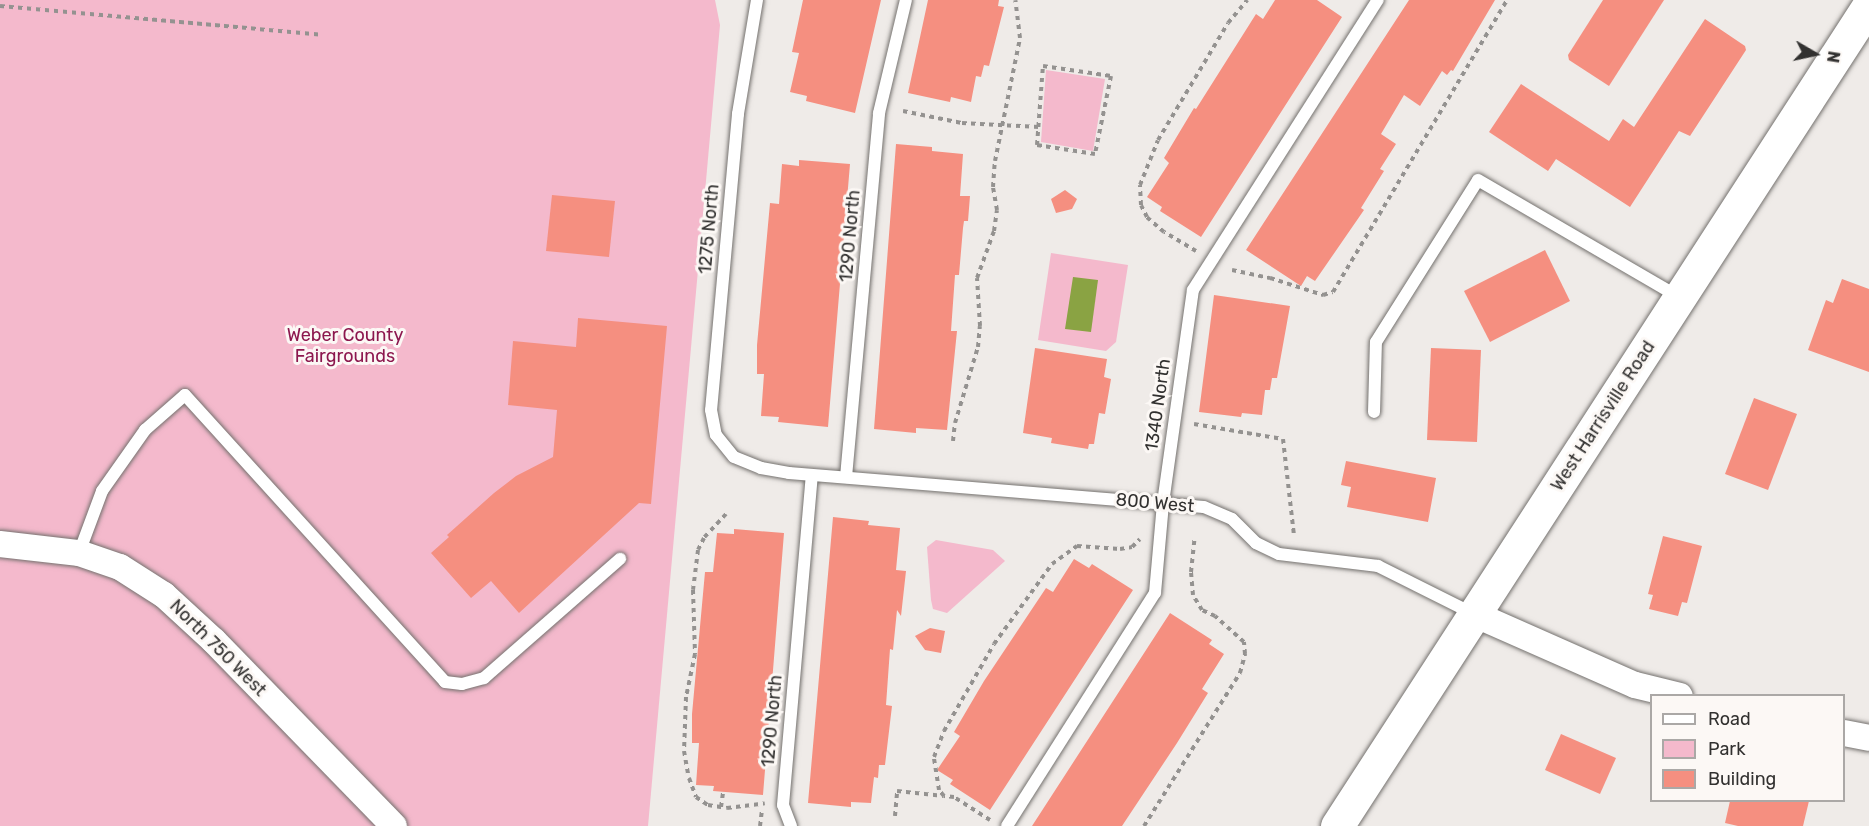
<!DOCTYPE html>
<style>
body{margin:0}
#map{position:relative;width:1869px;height:826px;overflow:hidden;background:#efebe8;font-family:Rubik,sans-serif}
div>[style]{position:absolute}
.green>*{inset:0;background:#f4b9cc}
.water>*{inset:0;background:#8aa343}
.building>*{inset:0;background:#f58f80}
.path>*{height:4px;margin-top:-2px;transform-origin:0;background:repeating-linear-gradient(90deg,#949290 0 4.5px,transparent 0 9px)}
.roads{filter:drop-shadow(0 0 2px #74716e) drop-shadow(0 0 2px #74716e)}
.lane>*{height:12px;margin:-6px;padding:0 6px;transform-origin:6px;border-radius:6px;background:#fff}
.street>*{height:26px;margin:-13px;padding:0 13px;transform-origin:13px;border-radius:13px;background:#fff}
.secondary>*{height:33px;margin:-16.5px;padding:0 16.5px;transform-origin:16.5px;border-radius:16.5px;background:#fff}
span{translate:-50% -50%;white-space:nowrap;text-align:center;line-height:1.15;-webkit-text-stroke:6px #fcf8f5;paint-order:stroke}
.street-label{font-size:18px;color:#323130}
.park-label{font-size:18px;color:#8c174e}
.legend{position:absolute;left:1650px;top:694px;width:195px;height:108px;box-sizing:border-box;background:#fcf8f5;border:2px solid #aba8a6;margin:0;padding:8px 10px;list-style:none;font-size:18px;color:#323130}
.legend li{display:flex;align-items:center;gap:12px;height:30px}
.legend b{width:30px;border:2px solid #aba8a6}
.north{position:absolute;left:1785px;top:24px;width:60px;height:60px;-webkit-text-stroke:4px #fcf8f5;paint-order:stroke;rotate:99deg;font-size:16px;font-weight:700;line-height:24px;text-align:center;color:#323130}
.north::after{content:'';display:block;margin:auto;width:21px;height:27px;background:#323130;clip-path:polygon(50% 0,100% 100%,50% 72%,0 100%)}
</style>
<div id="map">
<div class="green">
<div style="clip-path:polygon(0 0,715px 0,720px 25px,648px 826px,0 826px)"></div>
<div style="clip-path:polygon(1046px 70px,1105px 79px,1093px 151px,1041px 142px)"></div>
<div style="clip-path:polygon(1051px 253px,1128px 265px,1116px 342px,1106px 351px,1038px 340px)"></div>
<div style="clip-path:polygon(936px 540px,993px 550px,1005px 561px,947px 613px,933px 609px,931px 600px,927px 547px)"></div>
</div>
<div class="water">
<div style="clip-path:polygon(1073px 277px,1098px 280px,1091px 332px,1065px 329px)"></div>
</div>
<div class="building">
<div style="clip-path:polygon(803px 0,881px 0,855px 113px,806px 101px,807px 96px,790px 92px,799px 53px,792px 52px)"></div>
<div style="clip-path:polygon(928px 0,999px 0,998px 6px,1004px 7px,989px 66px,984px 65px,981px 77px,976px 76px,971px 102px,951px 97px,950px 102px,908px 93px)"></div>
<div style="clip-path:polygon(1275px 0,1317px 0,1342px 17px,1201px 237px,1160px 211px,1162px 207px,1147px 197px,1169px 163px,1164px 158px,1194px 108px,1196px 109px,1256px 14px,1263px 19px)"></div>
<div style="clip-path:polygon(1409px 0,1495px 0,1453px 71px,1451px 70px,1447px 75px,1442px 71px,1420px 106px,1404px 95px,1381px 134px,1396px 144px,1380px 169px,1384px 171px,1361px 208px,1364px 210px,1315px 281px,1307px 276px,1301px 286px,1246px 250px)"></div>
<div style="clip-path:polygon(1603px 0,1664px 0,1609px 86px,1569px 60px,1568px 55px)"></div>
<div style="clip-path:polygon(1705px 19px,1745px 46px,1746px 50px,1690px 136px,1679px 131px,1630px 207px,1556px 159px,1548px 171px,1489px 132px,1521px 84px,1609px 141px,1623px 119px,1634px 127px)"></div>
<div style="clip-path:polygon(896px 144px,932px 147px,932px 151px,963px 154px,960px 196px,970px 196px,968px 221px,964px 221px,963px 228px,959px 275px,955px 275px,951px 331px,957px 331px,947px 430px,916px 428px,916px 433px,874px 429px)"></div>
<div style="clip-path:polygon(799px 160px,850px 164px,828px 427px,778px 422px,779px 417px,761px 416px,764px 374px,757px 374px,757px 345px,770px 203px,779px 204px,782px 164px,799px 166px)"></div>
<div style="clip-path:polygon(1065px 190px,1077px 199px,1072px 209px,1056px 213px,1051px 199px)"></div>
<div style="clip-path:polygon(552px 195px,615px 201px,609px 257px,546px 251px)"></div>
<div style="clip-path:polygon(1545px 250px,1570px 301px,1490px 342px,1464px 291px)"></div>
<div style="clip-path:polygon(1842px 279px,1869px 289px,1869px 372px,1808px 350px,1826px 300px,1833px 303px)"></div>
<div style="clip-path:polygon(1214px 295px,1290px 306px,1277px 378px,1272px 378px,1270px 390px,1265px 390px,1262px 415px,1242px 413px,1241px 417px,1199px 412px)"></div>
<div style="clip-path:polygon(578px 318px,667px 326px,651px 504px,639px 503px,519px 613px,491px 581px,471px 598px,431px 553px,449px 537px,447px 535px,494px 493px,516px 476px,553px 457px,557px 410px,508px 405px,513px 341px,576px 347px)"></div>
<div style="clip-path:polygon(1035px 348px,1107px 359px,1104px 377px,1111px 379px,1105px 414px,1099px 413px,1094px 444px,1089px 444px,1088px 449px,1051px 443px,1052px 438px,1023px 433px)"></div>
<div style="clip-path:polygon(1431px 348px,1481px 350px,1477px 442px,1427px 440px)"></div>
<div style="clip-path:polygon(1754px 398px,1797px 414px,1768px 490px,1725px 474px)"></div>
<div style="clip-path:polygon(1346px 461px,1436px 478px,1428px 522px,1347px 507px,1351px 487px,1341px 485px)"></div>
<div style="clip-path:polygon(833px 517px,869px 521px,868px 525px,900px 528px,896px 570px,906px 571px,901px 616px,897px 610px,893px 650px,890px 649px,886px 705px,892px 706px,885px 765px,879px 765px,878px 778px,874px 777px,871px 803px,851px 802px,851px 807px,808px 803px)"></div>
<div style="clip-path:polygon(734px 529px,784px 533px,763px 795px,713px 791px,714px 786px,696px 785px,699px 743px,692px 743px,692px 714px,705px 572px,713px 572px,717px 533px,734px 534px)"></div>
<div style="clip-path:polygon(1663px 536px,1702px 546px,1687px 603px,1682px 602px,1678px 616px,1649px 609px,1653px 595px,1648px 594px)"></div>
<div style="clip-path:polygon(1074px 559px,1089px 568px,1092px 564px,1133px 590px,990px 810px,950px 784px,953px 780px,937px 770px,960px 736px,954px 732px,984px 681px,1046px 588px,1053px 592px)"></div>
<div style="clip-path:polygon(1170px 613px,1212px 640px,1209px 644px,1224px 654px,1202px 689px,1208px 693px,1177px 743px,1122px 826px,1032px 826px)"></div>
<div style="clip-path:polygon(930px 628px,945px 631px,941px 653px,925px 650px,915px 636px)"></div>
<div style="clip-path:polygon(1561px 734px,1616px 758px,1600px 794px,1545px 770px)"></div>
<div style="clip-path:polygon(1730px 801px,1809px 801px,1803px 826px,1738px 826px,1725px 823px)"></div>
</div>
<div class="path">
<div style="left:0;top:6px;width:323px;rotate:5.1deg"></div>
<div style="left:1043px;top:66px;width:69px;rotate:8.4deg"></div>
<div style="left:1111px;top:76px;width:80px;rotate:101.6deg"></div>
<div style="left:1095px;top:154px;width:59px;rotate:-171.2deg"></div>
<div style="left:1037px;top:145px;width:79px;rotate:-85.7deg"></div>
<div style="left:903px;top:111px;width:60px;rotate:11.5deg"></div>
<div style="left:962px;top:123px;width:77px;rotate:3deg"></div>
<div style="left:1196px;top:251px;width:37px;rotate:-149deg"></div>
<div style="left:1164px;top:232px;width:23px;rotate:-139deg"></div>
<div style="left:1147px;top:217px;width:13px;rotate:-117deg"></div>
<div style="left:1141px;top:205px;width:20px;rotate:-93deg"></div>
<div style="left:1140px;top:185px;width:48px;rotate:-68.2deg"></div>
<div style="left:1158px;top:140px;width:136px;rotate:-59.1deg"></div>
<div style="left:1228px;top:23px;width:30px;rotate:-50deg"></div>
<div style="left:1232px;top:270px;width:39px;rotate:12deg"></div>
<div style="left:1270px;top:278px;width:56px;rotate:17.8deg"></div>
<div style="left:1323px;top:295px;width:10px;rotate:-17deg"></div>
<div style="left:1333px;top:292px;width:340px;rotate:-59.2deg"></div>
<div style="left:1194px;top:424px;width:90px;rotate:9.6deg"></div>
<div style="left:1283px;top:439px;width:97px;rotate:83.5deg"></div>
<div style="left:953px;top:441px;width:18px;rotate:-84deg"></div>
<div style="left:955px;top:423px;width:79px;rotate:-73.2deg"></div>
<div style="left:978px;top:347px;width:21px;rotate:-85deg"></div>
<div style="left:980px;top:326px;width:48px;rotate:-93.6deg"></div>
<div style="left:977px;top:278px;width:50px;rotate:-70.1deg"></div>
<div style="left:994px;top:231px;width:21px;rotate:-82deg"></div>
<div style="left:997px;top:210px;width:23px;rotate:-100deg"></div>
<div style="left:993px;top:187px;width:26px;rotate:-86deg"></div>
<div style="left:995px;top:161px;width:126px;rotate:-78.5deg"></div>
<div style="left:1020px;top:38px;width:38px;rotate:-97deg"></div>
<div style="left:726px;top:514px;width:33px;rotate:133deg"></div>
<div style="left:704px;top:538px;width:13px;rotate:117deg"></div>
<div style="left:698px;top:550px;width:40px;rotate:97.1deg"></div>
<div style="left:693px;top:590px;width:64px;rotate:88.2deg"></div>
<div style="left:695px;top:654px;width:44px;rotate:101.8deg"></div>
<div style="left:686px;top:697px;width:54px;rotate:92.1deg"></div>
<div style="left:684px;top:751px;width:27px;rotate:80deg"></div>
<div style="left:689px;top:778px;width:20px;rotate:70deg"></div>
<div style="left:696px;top:797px;width:14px;rotate:34deg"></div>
<div style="left:708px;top:805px;width:19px;rotate:9deg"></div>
<div style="left:727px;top:808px;width:38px;rotate:-7deg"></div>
<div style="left:721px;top:807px;width:15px;rotate:-82deg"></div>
<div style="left:895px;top:816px;width:25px;rotate:-85deg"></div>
<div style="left:897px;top:791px;width:47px;rotate:6.1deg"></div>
<div style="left:990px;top:820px;width:43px;rotate:-147.4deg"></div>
<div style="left:954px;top:797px;width:10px;rotate:-174deg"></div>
<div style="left:944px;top:796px;width:8px;rotate:-130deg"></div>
<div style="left:939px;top:790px;width:33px;rotate:-99deg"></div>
<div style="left:934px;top:757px;width:28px;rotate:-69deg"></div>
<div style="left:944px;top:731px;width:100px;rotate:-60.1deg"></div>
<div style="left:994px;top:644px;width:99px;rotate:-54.1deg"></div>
<div style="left:1052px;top:564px;width:31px;rotate:-36deg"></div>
<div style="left:1077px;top:546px;width:43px;rotate:4deg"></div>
<div style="left:1120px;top:549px;width:12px;rotate:-9deg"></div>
<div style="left:1132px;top:547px;width:11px;rotate:-45deg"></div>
<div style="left:760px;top:826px;width:16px;rotate:-83deg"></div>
<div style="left:1144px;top:826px;width:181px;rotate:-57.9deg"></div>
<div style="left:1240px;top:673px;width:20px;rotate:-75deg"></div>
<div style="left:1245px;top:654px;width:12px;rotate:-95deg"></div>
<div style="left:1244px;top:642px;width:39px;rotate:-138deg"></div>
<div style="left:1215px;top:616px;width:14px;rotate:-155deg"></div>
<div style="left:1202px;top:610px;width:17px;rotate:-121deg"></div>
<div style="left:1193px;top:595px;width:23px;rotate:-95deg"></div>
<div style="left:1191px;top:572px;width:36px;rotate:-84deg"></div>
</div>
<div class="roads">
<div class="lane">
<div style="left:757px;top:0;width:116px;rotate:99.5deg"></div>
<div style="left:738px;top:114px;width:297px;rotate:95.2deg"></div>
<div style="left:711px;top:410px;width:25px;rotate:79deg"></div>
<div style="left:716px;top:435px;width:28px;rotate:51deg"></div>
<div style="left:734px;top:457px;width:29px;rotate:22deg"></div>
<div style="left:761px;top:468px;width:28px;rotate:10deg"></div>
<div style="left:789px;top:473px;width:416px;rotate:4.7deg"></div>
<div style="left:1204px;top:507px;width:30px;rotate:23deg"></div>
<div style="left:1232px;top:519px;width:34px;rotate:45deg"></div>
<div style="left:1256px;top:543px;width:25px;rotate:26deg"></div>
<div style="left:1279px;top:554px;width:100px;rotate:6.9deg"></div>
<div style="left:1378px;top:566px;width:107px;rotate:26.6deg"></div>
<div style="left:1374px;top:412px;width:70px;rotate:-88.4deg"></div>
<div style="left:1376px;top:342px;width:191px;rotate:-57.8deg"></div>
<div style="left:1478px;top:180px;width:233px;rotate:30.2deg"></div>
<div style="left:846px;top:477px;width:365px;rotate:-84.8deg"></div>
<div style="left:879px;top:113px;width:116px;rotate:-76.6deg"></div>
<div style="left:79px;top:553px;width:66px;rotate:-69.6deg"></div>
<div style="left:102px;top:491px;width:75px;rotate:-54.8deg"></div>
<div style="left:145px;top:430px;width:53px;rotate:-41.2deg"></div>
<div style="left:185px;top:395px;width:387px;rotate:47.8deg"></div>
<div style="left:445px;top:682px;width:17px;rotate:7deg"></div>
<div style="left:462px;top:684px;width:23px;rotate:-15deg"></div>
<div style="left:484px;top:678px;width:181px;rotate:-41.2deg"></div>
<div style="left:791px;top:826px;width:22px;rotate:-111deg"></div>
<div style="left:783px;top:805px;width:331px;rotate:-85deg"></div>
<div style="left:1007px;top:826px;width:276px;rotate:-57.6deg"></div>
<div style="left:1155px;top:593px;width:90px;rotate:-84.9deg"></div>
<div style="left:1163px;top:503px;width:215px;rotate:-82deg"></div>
<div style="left:1193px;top:290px;width:344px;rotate:-57.5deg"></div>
</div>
<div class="street">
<div style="left:0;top:544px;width:80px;rotate:6.5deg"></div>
<div style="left:79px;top:553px;width:43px;rotate:18.9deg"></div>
<div style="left:120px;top:567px;width:52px;rotate:32.5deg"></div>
<div style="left:164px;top:595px;width:68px;rotate:42.6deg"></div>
<div style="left:214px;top:641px;width:258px;rotate:45.8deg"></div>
<div style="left:1474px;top:614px;width:176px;rotate:23.8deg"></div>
<div style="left:1635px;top:685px;width:46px;rotate:13.7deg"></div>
<div style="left:1844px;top:733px;width:25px;rotate:11deg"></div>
</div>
<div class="secondary">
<div style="left:1337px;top:826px;width:978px;rotate:-57.06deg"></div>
</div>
</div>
<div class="street-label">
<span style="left:709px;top:229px;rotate:-85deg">1275 North</span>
<span style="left:850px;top:236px;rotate:-85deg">1290 North</span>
<span style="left:1158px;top:405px;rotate:-82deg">1340 North</span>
<span style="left:1603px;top:416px;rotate:-57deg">West Harrisville Road</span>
<span style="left:1155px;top:503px;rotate:5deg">800 West</span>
<span style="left:218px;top:648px;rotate:45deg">North 750 West</span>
<span style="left:772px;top:721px;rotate:-85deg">1290 North</span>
</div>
<div class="park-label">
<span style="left:345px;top:346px">Weber County<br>Fairgrounds</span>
</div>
<ul class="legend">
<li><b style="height:8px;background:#fff"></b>Road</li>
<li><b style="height:16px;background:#f4b9cc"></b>Park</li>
<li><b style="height:16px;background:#f58f80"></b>Building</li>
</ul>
<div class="north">N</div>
</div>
